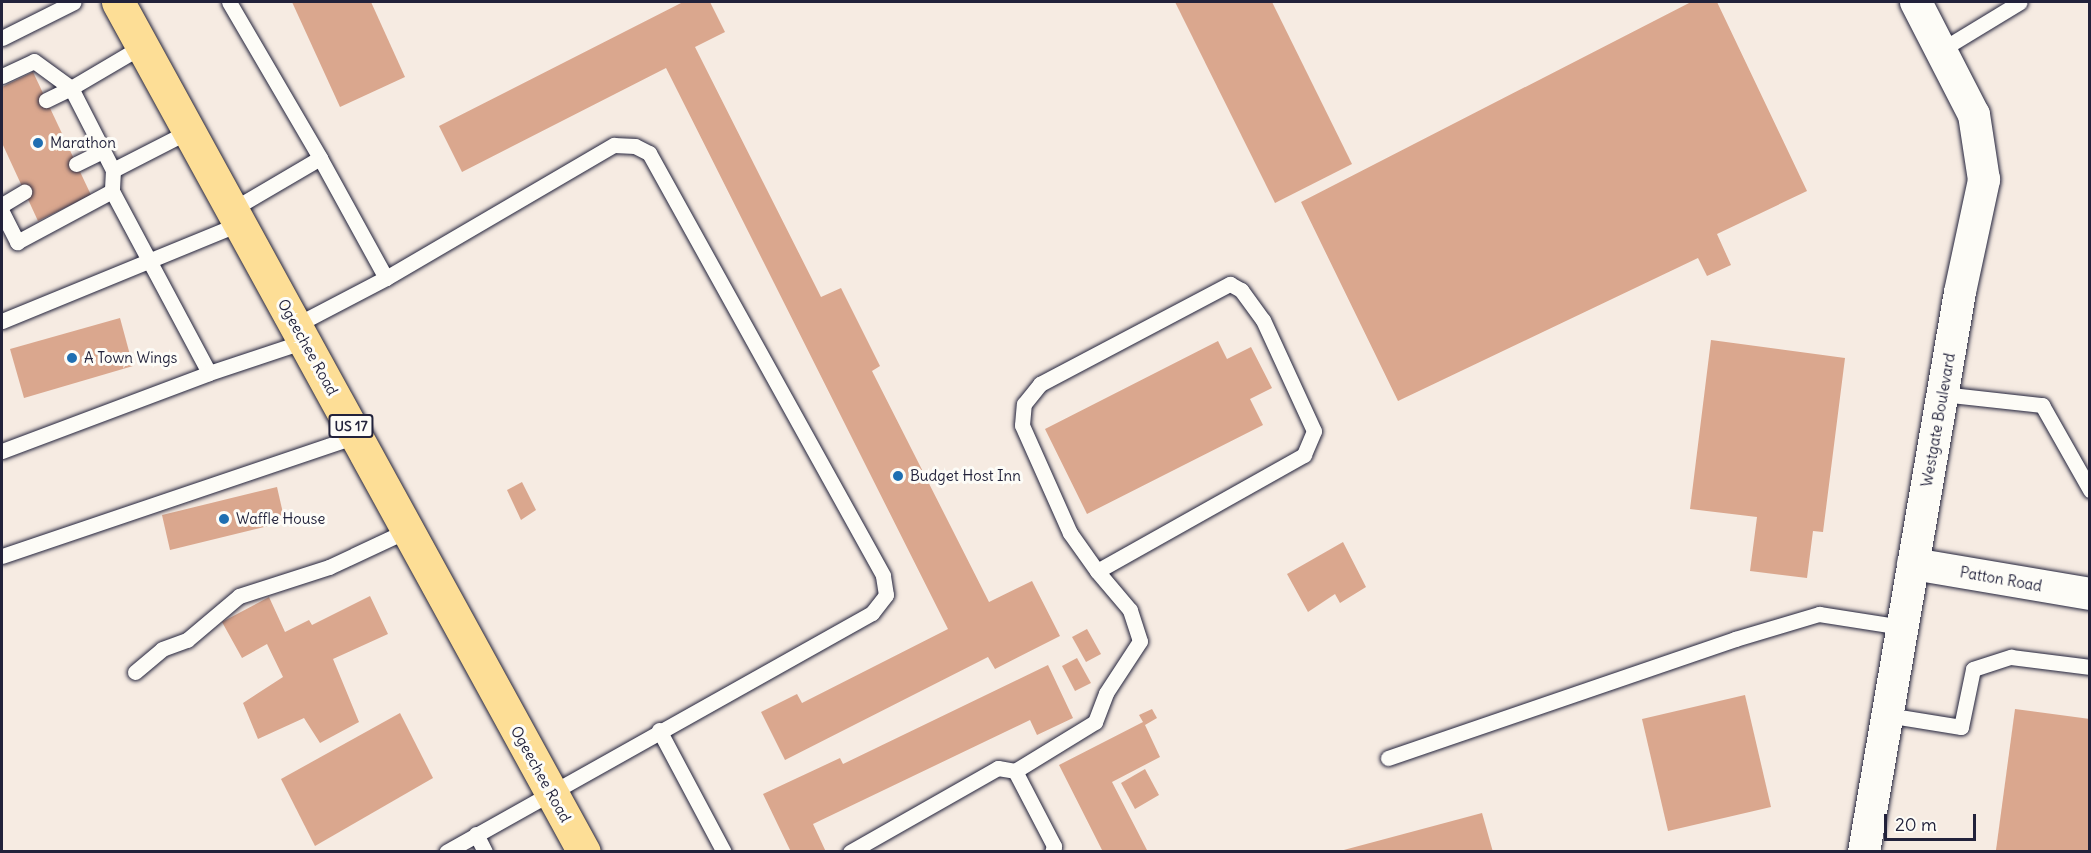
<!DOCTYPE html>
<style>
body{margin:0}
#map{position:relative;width:2091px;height:853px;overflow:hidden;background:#f6ebe2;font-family:Delius,sans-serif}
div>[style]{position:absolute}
.building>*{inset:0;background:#daa78e}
.roads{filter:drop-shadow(0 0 2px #22223b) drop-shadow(0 0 2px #22223b)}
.lane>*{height:15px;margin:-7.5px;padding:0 7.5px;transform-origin:7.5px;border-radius:7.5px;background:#fdfcf7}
.street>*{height:32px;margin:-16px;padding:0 16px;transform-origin:16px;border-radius:16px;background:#fdfcf7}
.primary>*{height:33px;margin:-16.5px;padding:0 16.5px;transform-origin:16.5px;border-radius:16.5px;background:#fdde96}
.dots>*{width:16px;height:16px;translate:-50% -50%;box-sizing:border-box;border:3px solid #fdfcf7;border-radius:50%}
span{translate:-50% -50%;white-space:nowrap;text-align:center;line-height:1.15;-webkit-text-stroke:6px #fdfcf7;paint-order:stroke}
.shield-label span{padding:2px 4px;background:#fdfcf7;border:2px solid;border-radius:4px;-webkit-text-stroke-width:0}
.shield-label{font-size:14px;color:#22223b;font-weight:700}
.poi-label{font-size:15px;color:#22223b}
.left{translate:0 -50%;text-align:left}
.street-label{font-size:15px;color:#22223b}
.frame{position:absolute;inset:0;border:3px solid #22223b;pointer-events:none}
.scale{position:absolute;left:1884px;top:814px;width:92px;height:27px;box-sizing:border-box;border:3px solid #22223b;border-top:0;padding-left:8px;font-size:18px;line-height:21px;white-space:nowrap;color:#22223b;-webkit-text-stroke:4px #fdfcf7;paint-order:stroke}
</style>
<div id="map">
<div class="building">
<div style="clip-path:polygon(292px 2px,371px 2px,405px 77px,340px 107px)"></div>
<div style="clip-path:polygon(683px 2px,710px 2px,725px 32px,695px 47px,821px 297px,841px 288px,880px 366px,872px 371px,989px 602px,1032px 581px,1060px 636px,995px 669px,988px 657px,785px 760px,761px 712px,797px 694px,802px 703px,948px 629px,666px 68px,462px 172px,439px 126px)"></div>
<div style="clip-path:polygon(1175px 2px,1272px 2px,1352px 164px,1275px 203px)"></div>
<div style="clip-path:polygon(1691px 2px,1717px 2px,1807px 191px,1717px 234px,1731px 265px,1707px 276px,1698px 258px,1398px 401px,1301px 202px)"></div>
<div style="clip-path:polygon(33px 72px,91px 195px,38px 221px,2px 143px,2px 87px)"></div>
<div style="clip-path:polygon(120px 318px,133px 366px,24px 398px,10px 349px)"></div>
<div style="clip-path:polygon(1711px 340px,1845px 358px,1823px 532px,1813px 531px,1807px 578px,1750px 571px,1757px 517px,1690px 509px)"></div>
<div style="clip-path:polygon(1218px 341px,1227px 359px,1251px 347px,1272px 388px,1250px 399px,1263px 425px,1087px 514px,1045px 429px)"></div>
<div style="clip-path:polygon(522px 482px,536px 510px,521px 520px,507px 490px)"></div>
<div style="clip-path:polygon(277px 487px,285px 522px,170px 550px,162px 515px)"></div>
<div style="clip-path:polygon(1343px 542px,1366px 587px,1340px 603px,1335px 594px,1308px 612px,1287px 574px)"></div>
<div style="clip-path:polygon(370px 596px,388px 634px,333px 659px,359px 722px,320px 743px,304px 718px,258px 739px,243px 703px,283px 677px,267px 644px,242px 658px,222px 622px,269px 597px,285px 632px,309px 620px,312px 625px)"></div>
<div style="clip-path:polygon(1087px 629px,1101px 654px,1086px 662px,1072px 637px)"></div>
<div style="clip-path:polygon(1077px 658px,1091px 683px,1075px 691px,1062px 666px)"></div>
<div style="clip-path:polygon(1048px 665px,1073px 718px,1037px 735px,1030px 720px,813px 824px,826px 852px,791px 852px,763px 794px,840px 758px,843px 764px)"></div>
<div style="clip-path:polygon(1745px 695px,1771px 807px,1668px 831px,1642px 719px)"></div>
<div style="clip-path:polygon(1152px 709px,1157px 718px,1145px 725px,1160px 757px,1112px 782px,1148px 852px,1103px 852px,1059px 765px,1143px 722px,1139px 715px)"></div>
<div style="clip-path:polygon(2015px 709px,2090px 719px,2090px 852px,1996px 850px)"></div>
<div style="clip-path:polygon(400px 713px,433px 778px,315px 846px,281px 779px)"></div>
<div style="clip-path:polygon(1145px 769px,1159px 795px,1135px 809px,1121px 783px)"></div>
<div style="clip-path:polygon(1482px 813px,1493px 852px,1340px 852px,1340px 851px)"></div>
</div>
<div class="roads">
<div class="lane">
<div style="left:229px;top:2px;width:181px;rotate:59.7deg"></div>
<div style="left:320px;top:158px;width:101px;rotate:149.6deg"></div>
<div style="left:2px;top:38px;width:80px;rotate:-26.6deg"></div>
<div style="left:144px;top:45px;width:85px;rotate:149.5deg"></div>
<div style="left:71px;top:88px;width:92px;rotate:62.9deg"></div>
<div style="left:113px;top:170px;width:21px;rotate:93deg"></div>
<div style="left:112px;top:191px;width:206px;rotate:61.9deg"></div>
<div style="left:209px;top:373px;width:101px;rotate:-18.4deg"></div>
<div style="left:1941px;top:50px;width:92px;rotate:-31.3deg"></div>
<div style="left:2px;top:76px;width:35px;rotate:-25deg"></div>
<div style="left:34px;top:61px;width:46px;rotate:36.1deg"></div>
<div style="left:71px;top:88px;width:28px;rotate:154deg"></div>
<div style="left:320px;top:158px;width:137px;rotate:61.2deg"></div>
<div style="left:76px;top:164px;width:30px;rotate:-26deg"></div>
<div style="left:113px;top:170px;width:88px;rotate:-27.1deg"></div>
<div style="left:2px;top:205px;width:26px;rotate:-31deg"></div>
<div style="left:2px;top:212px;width:34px;rotate:63deg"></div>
<div style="left:17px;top:242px;width:108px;rotate:-28.2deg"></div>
<div style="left:2px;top:321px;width:258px;rotate:-22.3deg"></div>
<div style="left:296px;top:325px;width:102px;rotate:-27.6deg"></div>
<div style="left:386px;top:278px;width:264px;rotate:-30.3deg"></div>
<div style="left:614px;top:145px;width:21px;rotate:3deg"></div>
<div style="left:635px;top:146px;width:16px;rotate:27deg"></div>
<div style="left:649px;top:153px;width:483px;rotate:61deg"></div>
<div style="left:883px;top:576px;width:19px;rotate:81deg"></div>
<div style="left:886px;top:595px;width:23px;rotate:128deg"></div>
<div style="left:872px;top:613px;width:488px;rotate:150.7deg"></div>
<div style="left:1942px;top:394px;width:101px;rotate:6.3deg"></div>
<div style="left:2042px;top:405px;width:98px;rotate:60.5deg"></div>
<div style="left:2px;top:451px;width:221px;rotate:-20.6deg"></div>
<div style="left:2px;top:556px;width:375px;rotate:-18.7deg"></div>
<div style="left:135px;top:672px;width:35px;rotate:-40deg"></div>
<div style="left:162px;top:649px;width:27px;rotate:-20deg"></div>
<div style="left:187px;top:640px;width:68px;rotate:-40.2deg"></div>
<div style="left:239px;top:596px;width:95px;rotate:-17.9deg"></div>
<div style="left:329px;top:567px;width:87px;rotate:-25.1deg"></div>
<div style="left:1887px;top:715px;width:75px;rotate:9.2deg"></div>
<div style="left:1961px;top:727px;width:59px;rotate:-78.3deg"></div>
<div style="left:1973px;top:669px;width:40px;rotate:-18deg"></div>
<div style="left:2011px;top:657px;width:80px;rotate:7.2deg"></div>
<div style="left:659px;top:730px;width:138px;rotate:62deg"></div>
<div style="left:1388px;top:758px;width:367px;rotate:-18.9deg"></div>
<div style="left:1735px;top:639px;width:88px;rotate:-16.6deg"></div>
<div style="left:1819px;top:614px;width:84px;rotate:8.9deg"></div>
<div style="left:1015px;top:771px;width:94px;rotate:-31.5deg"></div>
<div style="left:1095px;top:722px;width:31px;rotate:-69deg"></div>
<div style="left:1106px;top:693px;width:62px;rotate:-56.8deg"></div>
<div style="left:1140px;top:641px;width:33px;rotate:-108deg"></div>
<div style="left:1130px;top:610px;width:51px;rotate:-130.2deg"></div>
<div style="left:1097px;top:571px;width:47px;rotate:-125.4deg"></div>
<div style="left:1070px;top:533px;width:118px;rotate:-114deg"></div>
<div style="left:1022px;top:425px;width:21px;rotate:-85deg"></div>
<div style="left:1024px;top:404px;width:26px;rotate:-51deg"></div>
<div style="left:1040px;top:384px;width:215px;rotate:-27.8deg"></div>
<div style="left:1230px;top:284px;width:13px;rotate:29deg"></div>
<div style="left:1241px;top:290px;width:37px;rotate:54deg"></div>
<div style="left:1263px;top:320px;width:122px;rotate:65.3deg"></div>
<div style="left:1314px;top:431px;width:26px;rotate:113deg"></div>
<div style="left:1304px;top:455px;width:237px;rotate:150.7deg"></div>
<div style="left:476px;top:834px;width:20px;rotate:63deg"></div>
<div style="left:850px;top:852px;width:170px;rotate:-29.6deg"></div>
<div style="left:998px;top:768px;width:17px;rotate:10deg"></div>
<div style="left:1015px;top:771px;width:85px;rotate:62.5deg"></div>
<div style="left:1054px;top:846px;width:6px;rotate:108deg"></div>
</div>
<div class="street">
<div style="left:1913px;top:564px;width:180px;rotate:9.6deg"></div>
<div style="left:1864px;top:852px;width:568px;rotate:-80.27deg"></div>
<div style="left:1960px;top:292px;width:115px;rotate:-77.9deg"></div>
<div style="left:1984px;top:180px;width:66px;rotate:-98.7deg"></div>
<div style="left:1974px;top:115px;width:127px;rotate:-117.2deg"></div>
</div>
<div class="primary">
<div style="left:118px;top:2px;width:969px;rotate:61.27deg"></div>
</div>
</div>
<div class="dots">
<div style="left:38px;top:143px;background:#1f6fb2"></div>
<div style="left:72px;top:358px;background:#1f6fb2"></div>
<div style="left:898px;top:476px;background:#1f6fb2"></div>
<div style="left:224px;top:519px;background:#1f6fb2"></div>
</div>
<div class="shield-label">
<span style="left:351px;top:426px">US 17</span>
</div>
<div class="poi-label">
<span class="left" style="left:50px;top:143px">Marathon</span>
<span class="left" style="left:84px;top:358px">A Town Wings</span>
<span class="left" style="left:910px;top:476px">Budget Host Inn</span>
<span class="left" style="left:236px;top:519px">Waffle House</span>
</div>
<div class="street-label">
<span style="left:308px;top:347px;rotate:61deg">Ogeechee Road</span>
<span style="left:1938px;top:420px;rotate:-80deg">Westgate Boulevard</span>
<span style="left:2001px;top:579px;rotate:10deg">Patton Road</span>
<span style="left:541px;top:774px;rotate:61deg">Ogeechee Road</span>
</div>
<div class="frame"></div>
<div class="scale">20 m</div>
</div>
